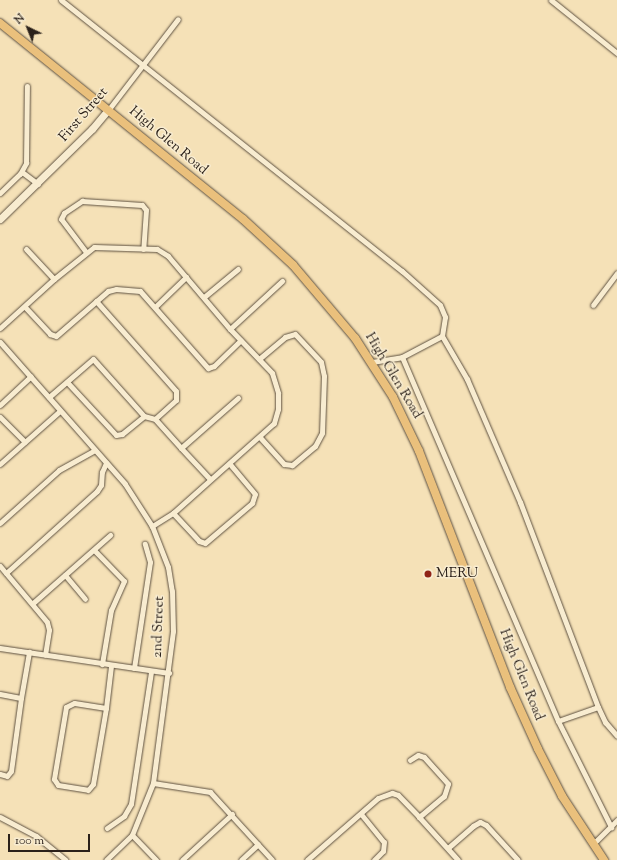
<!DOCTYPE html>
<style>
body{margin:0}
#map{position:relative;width:617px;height:860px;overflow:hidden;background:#f5e1b7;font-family:"Sorts Mill Goudy",serif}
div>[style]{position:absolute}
.roads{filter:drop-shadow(0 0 1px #5e5141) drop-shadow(0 0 1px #5e5141)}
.street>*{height:5px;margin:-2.5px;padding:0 2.5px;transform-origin:2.5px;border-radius:2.5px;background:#f8ecd0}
.secondary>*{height:7px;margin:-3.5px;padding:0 3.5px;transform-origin:3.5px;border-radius:3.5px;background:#f8ecd0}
.primary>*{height:8px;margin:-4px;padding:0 4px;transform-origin:4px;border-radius:4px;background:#eac07c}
.dots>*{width:11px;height:11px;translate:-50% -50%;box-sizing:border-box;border:2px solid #f8ecd0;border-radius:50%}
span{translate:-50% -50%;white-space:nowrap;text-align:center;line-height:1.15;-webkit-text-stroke:3px #f8ecd0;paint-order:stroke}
.street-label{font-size:14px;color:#2b211a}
.poi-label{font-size:14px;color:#2b211a}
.left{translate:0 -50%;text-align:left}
.north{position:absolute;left:8px;top:8px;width:40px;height:40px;-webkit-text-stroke:3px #f8ecd0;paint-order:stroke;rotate:317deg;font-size:11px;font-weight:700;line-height:16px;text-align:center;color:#2b211a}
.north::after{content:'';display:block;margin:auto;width:14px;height:18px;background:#2b211a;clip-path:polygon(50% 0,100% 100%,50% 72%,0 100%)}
.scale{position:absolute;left:8px;top:834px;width:82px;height:18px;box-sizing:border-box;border:2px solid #2b211a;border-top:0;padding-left:5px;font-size:12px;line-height:14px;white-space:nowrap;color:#2b211a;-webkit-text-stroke:3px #f8ecd0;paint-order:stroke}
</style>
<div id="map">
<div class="roads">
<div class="street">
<div style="left:61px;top:0;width:436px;rotate:38.5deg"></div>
<div style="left:402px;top:271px;width:51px;rotate:41.8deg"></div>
<div style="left:440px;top:305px;width:13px;rotate:67deg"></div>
<div style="left:445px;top:317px;width:19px;rotate:99deg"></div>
<div style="left:551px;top:0;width:85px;rotate:38.8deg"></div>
<div style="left:109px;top:109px;width:113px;rotate:-52.5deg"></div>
<div style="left:22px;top:172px;width:20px;rotate:37deg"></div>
<div style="left:0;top:193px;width:28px;rotate:-44deg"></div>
<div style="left:20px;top:174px;width:13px;rotate:-61deg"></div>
<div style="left:26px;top:163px;width:77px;rotate:-89.3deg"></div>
<div style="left:26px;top:249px;width:41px;rotate:47deg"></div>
<div style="left:86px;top:252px;width:41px;rotate:-127.1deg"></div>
<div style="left:61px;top:219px;width:7px;rotate:-63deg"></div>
<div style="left:64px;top:213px;width:22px;rotate:-34deg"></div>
<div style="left:82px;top:201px;width:60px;rotate:3.8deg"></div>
<div style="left:142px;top:205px;width:6px;rotate:51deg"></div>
<div style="left:146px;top:210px;width:39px;rotate:94deg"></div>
<div style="left:204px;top:297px;width:44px;rotate:-39.5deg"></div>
<div style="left:96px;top:301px;width:120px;rotate:48.4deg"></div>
<div style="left:176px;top:391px;width:9px;rotate:90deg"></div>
<div style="left:176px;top:400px;width:28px;rotate:138deg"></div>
<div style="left:155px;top:419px;width:39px;rotate:48deg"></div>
<div style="left:181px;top:448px;width:76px;rotate:-41.3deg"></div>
<div style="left:593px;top:305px;width:40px;rotate:-53deg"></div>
<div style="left:156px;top:306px;width:42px;rotate:-44deg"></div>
<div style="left:25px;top:307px;width:37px;rotate:47deg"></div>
<div style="left:50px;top:334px;width:6px;rotate:18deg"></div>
<div style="left:56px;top:336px;width:69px;rotate:-40.9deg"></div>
<div style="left:108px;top:291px;width:8px;rotate:-14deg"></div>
<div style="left:116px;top:289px;width:24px;rotate:5deg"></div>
<div style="left:140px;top:291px;width:103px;rotate:48.6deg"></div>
<div style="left:208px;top:368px;width:6px;rotate:-18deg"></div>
<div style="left:214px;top:366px;width:37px;rotate:-44deg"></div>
<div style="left:0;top:328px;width:73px;rotate:-42.2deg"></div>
<div style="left:54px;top:279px;width:51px;rotate:-38.7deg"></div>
<div style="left:94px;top:247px;width:63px;rotate:1.8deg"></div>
<div style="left:157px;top:249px;width:13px;rotate:32deg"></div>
<div style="left:168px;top:256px;width:96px;rotate:49.7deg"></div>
<div style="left:230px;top:329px;width:61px;rotate:46.3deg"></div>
<div style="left:272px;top:373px;width:21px;rotate:73deg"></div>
<div style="left:278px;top:393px;width:16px;rotate:90deg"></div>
<div style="left:278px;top:409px;width:15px;rotate:106deg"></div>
<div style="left:274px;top:423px;width:135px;rotate:138.3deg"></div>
<div style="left:173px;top:513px;width:25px;rotate:148deg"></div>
<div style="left:230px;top:329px;width:71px;rotate:-42.7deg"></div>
<div style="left:442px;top:336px;width:50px;rotate:59.8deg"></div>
<div style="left:467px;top:379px;width:134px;rotate:66.7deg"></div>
<div style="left:520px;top:502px;width:219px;rotate:69.2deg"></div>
<div style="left:598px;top:707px;width:17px;rotate:65deg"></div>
<div style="left:605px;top:722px;width:18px;rotate:49deg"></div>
<div style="left:0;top:342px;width:189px;rotate:48.6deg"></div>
<div style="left:125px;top:484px;width:50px;rotate:57.3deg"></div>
<div style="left:152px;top:526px;width:44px;rotate:68.7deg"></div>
<div style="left:168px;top:567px;width:24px;rotate:81deg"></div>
<div style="left:172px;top:591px;width:40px;rotate:88.6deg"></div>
<div style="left:173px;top:631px;width:153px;rotate:97.5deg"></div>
<div style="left:153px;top:783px;width:56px;rotate:112deg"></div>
<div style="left:132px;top:835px;width:36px;rotate:136deg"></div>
<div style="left:402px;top:357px;width:396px;rotate:66.8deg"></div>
<div style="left:558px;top:721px;width:119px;rotate:63.4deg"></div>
<div style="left:259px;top:359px;width:34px;rotate:-40deg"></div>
<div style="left:285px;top:337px;width:10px;rotate:-17deg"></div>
<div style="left:295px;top:334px;width:38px;rotate:47deg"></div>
<div style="left:321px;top:362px;width:14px;rotate:78deg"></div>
<div style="left:324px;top:376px;width:57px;rotate:92deg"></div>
<div style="left:322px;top:433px;width:15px;rotate:118deg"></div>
<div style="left:315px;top:446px;width:30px;rotate:140deg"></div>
<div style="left:292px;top:465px;width:8px;rotate:-173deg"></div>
<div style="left:284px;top:464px;width:36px;rotate:-132deg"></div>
<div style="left:372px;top:362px;width:30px;rotate:-9deg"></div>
<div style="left:402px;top:357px;width:45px;rotate:-27.7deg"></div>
<div style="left:67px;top:382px;width:72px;rotate:47.2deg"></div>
<div style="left:116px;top:435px;width:6px;rotate:-9deg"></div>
<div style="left:122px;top:434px;width:28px;rotate:-39deg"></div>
<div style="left:49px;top:397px;width:58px;rotate:-40.8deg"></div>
<div style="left:93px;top:359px;width:76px;rotate:48.2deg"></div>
<div style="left:144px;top:416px;width:11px;rotate:15deg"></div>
<div style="left:0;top:405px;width:42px;rotate:-43.1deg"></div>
<div style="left:0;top:417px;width:35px;rotate:45deg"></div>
<div style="left:181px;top:448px;width:42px;rotate:46.9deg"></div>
<div style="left:0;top:464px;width:80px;rotate:-41.5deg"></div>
<div style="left:173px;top:513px;width:38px;rotate:47deg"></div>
<div style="left:199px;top:541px;width:6px;rotate:18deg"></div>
<div style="left:205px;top:543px;width:62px;rotate:-40.4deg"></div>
<div style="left:252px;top:503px;width:9px;rotate:-72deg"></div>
<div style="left:255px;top:494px;width:40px;rotate:-130deg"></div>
<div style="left:0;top:523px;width:79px;rotate:-41.9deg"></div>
<div style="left:59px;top:470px;width:41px;rotate:-29.1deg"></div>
<div style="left:94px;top:550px;width:43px;rotate:45.9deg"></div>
<div style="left:124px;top:581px;width:32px;rotate:114deg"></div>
<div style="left:111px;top:610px;width:55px;rotate:99.5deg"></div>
<div style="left:0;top:566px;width:73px;rotate:50deg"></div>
<div style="left:47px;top:622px;width:8px;rotate:76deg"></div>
<div style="left:49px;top:630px;width:25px;rotate:99deg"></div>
<div style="left:6px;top:573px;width:122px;rotate:-42deg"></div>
<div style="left:97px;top:491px;width:7px;rotate:-56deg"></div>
<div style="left:101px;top:485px;width:13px;rotate:-86deg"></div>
<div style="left:102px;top:472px;width:10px;rotate:-66deg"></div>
<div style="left:65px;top:575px;width:31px;rotate:50deg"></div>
<div style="left:33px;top:603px;width:103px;rotate:-41.4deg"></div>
<div style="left:0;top:648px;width:171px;rotate:8.4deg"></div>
<div style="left:134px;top:668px;width:107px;rotate:-81.4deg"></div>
<div style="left:150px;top:562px;width:19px;rotate:-106deg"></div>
<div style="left:0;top:694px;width:21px;rotate:11deg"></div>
<div style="left:21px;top:698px;width:47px;rotate:-80.1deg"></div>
<div style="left:106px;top:708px;width:32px;rotate:-171deg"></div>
<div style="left:74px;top:703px;width:9px;rotate:153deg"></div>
<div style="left:66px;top:707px;width:73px;rotate:99.5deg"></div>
<div style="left:54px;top:779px;width:7px;rotate:56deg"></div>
<div style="left:58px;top:785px;width:30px;rotate:9deg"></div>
<div style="left:88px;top:790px;width:8px;rotate:-50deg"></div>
<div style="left:93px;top:784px;width:77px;rotate:-80.3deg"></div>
<div style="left:106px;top:708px;width:42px;rotate:-83.2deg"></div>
<div style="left:558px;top:721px;width:42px;rotate:-19.3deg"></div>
<div style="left:410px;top:760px;width:9px;rotate:-32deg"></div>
<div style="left:418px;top:755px;width:6px;rotate:18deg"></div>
<div style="left:424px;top:757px;width:36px;rotate:48deg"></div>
<div style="left:448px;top:784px;width:13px;rotate:108deg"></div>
<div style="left:444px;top:796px;width:33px;rotate:140deg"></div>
<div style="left:0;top:774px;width:7px;rotate:16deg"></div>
<div style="left:7px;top:776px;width:6px;rotate:-51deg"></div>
<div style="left:11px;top:771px;width:74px;rotate:-82.2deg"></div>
<div style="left:153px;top:783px;width:58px;rotate:9deg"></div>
<div style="left:210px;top:792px;width:92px;rotate:47.6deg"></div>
<div style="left:361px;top:814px;width:36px;rotate:51deg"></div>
<div style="left:384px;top:842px;width:9px;rotate:96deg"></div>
<div style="left:383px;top:851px;width:13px;rotate:135deg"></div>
<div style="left:0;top:817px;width:41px;rotate:27.8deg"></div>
<div style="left:36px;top:836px;width:38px;rotate:39deg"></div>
<div style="left:107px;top:828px;width:21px;rotate:-35deg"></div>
<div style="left:124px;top:816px;width:14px;rotate:-60deg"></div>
<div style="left:131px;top:804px;width:134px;rotate:-81.4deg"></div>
<div style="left:132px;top:835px;width:35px;rotate:46deg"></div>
<div style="left:593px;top:844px;width:34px;rotate:-45deg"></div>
<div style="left:449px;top:847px;width:32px;rotate:-41deg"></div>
<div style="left:473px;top:826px;width:8px;rotate:-30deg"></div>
<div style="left:480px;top:822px;width:7px;rotate:27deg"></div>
<div style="left:486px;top:825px;width:47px;rotate:47.6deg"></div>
<div style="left:182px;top:860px;width:68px;rotate:-42.6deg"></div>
<div style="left:241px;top:860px;width:23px;rotate:-43deg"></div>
<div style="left:307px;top:860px;width:94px;rotate:-41.1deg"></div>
<div style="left:378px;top:798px;width:15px;rotate:-20deg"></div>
<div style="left:392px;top:793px;width:6px;rotate:18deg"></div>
<div style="left:398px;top:795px;width:30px;rotate:46deg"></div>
<div style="left:419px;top:817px;width:58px;rotate:47.8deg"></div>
</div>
<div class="secondary">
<div style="left:0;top:219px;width:129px;rotate:-44.4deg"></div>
<div style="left:92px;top:129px;width:26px;rotate:-50deg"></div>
</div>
<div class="primary">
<div style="left:0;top:23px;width:312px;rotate:38.9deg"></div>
<div style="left:243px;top:219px;width:68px;rotate:42.6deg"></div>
<div style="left:293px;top:265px;width:96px;rotate:49.7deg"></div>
<div style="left:355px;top:338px;width:70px;rotate:57.2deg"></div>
<div style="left:393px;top:397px;width:60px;rotate:64.3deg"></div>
<div style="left:419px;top:451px;width:253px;rotate:68.9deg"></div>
<div style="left:510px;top:687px;width:68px;rotate:65.7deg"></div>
<div style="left:538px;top:749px;width:53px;rotate:62.9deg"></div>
<div style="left:562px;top:796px;width:77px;rotate:56.7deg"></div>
</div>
</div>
<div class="dots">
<div style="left:428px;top:574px;background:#8f2418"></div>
</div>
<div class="street-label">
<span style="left:84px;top:115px;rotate:-49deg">First Street</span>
<span style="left:168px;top:141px;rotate:40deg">High Glen Road</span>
<span style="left:393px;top:376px;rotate:59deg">High Glen Road</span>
<span style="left:159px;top:627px;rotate:-88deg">2nd Street</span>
<span style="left:521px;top:675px;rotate:68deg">High Glen Road</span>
</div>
<div class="poi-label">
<span class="left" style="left:436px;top:574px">MERU</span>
</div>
<div class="north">N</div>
<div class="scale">100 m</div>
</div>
